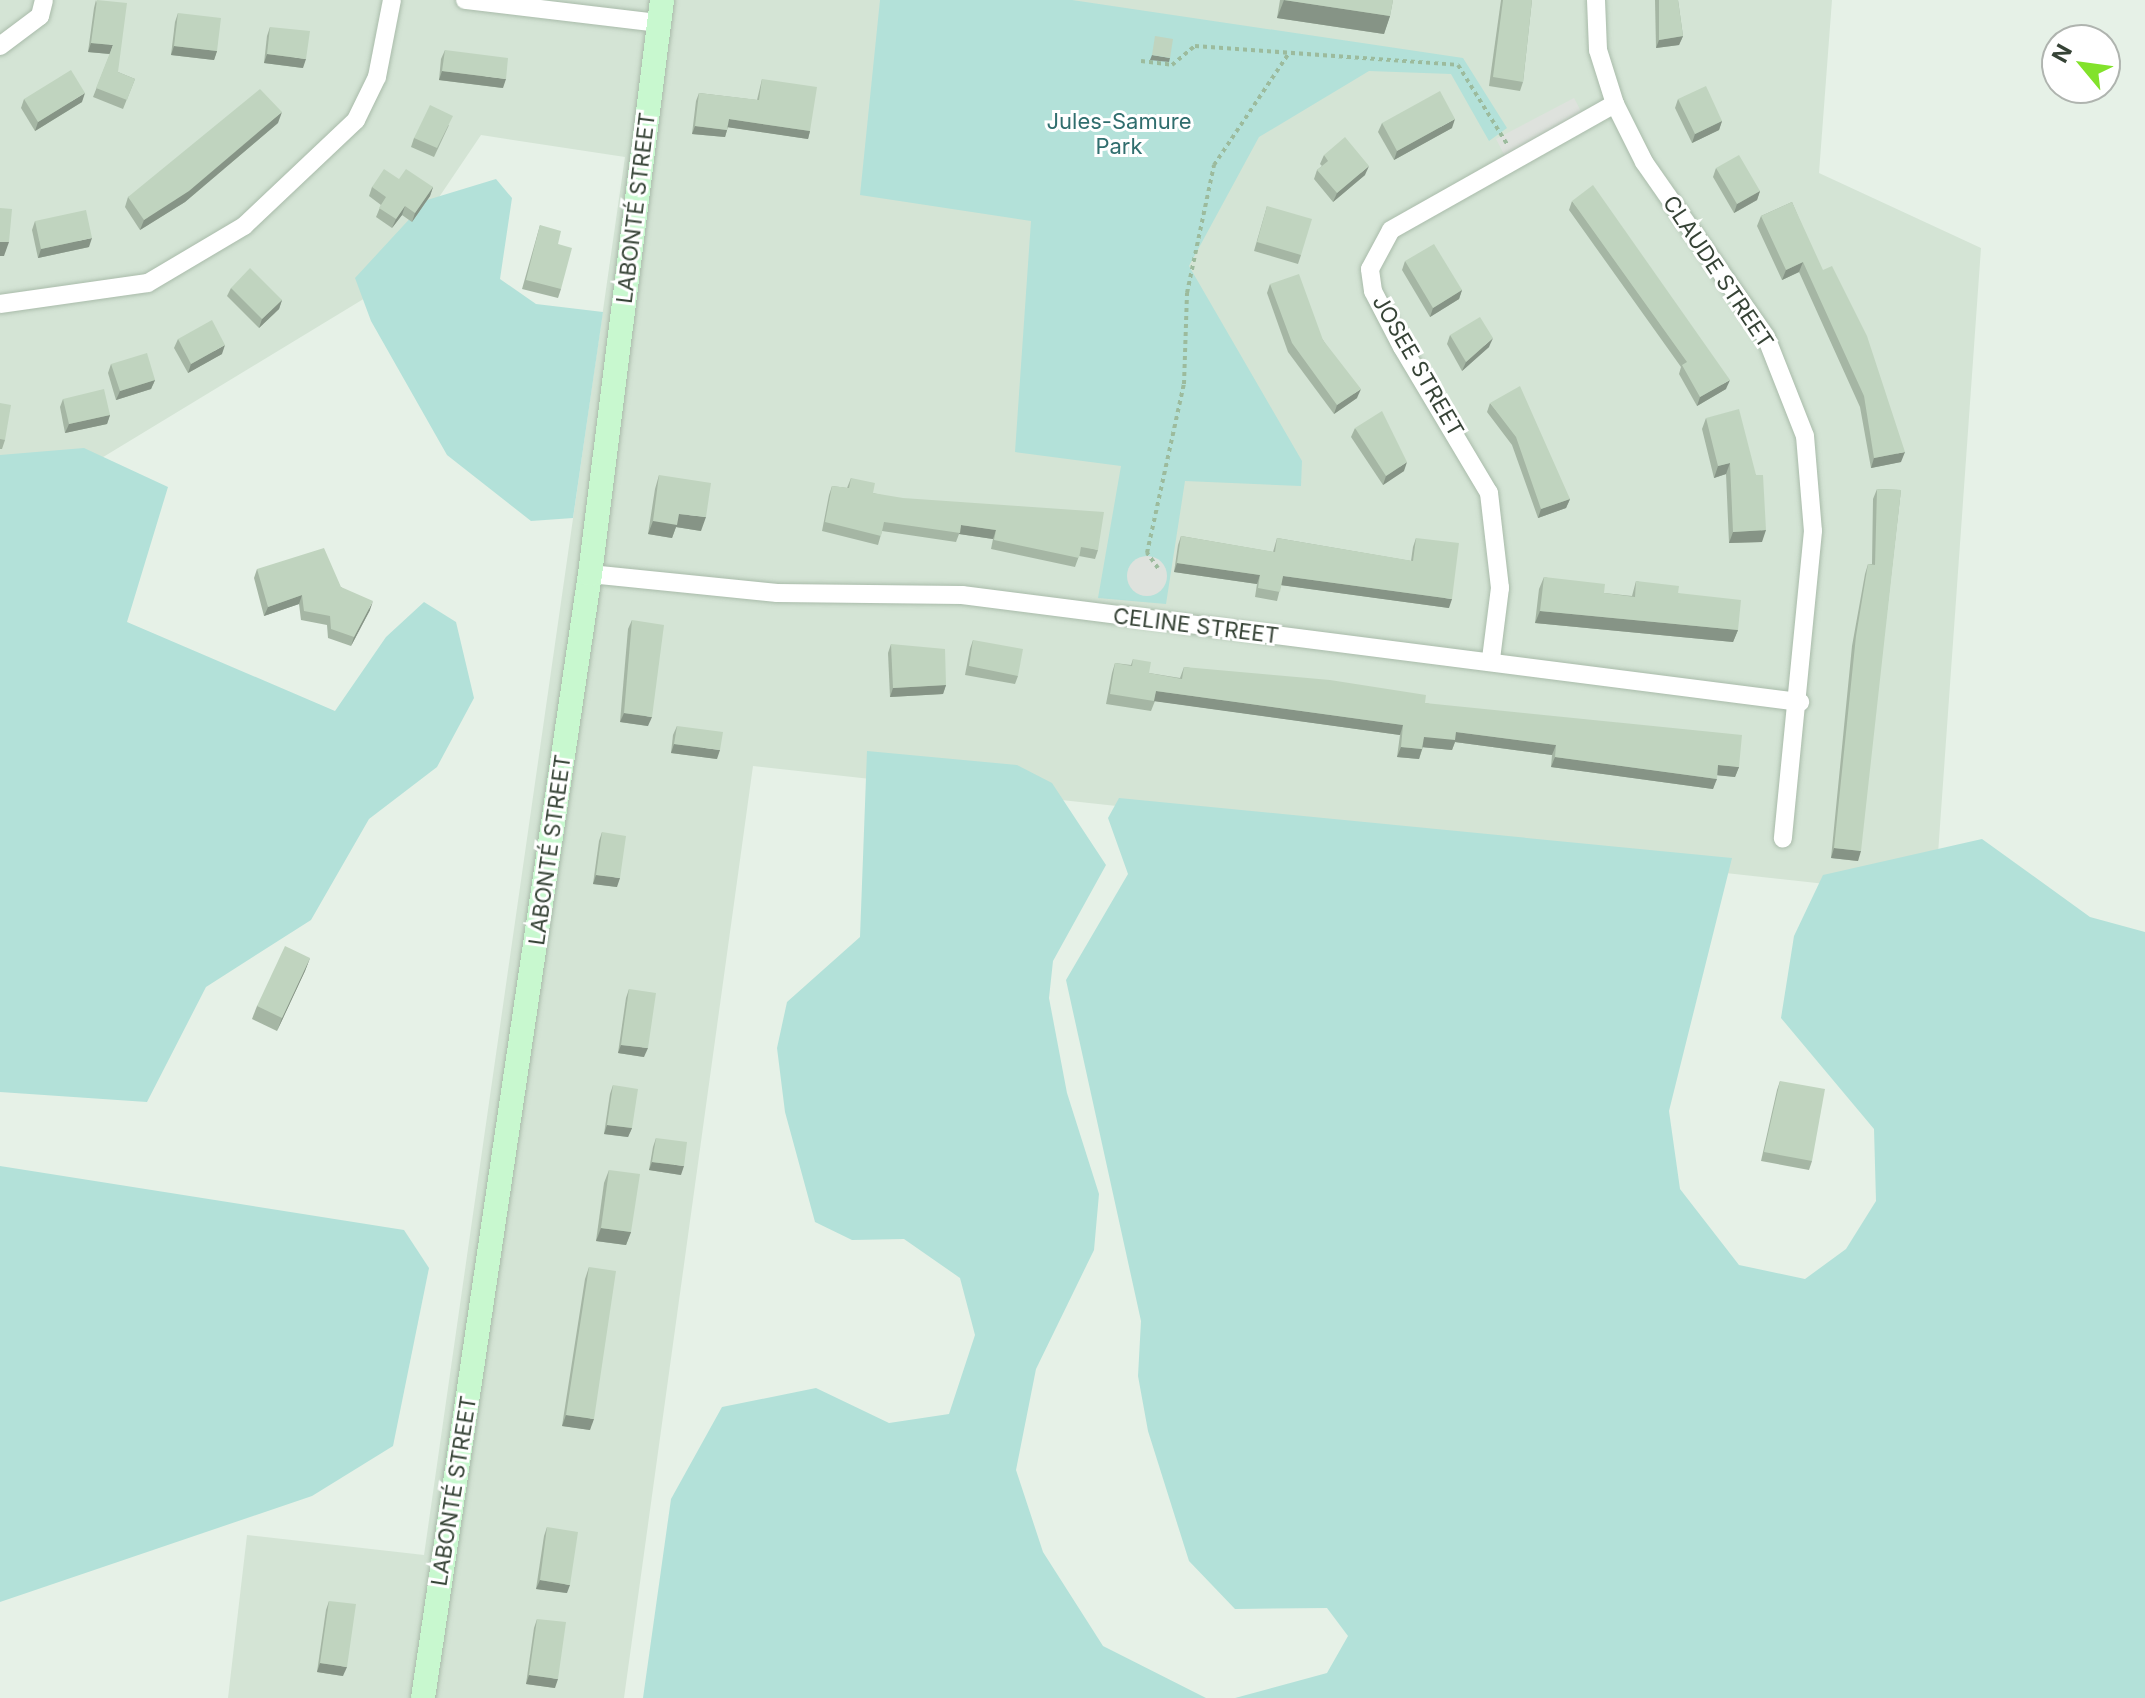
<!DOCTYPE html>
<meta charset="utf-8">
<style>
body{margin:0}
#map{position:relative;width:2145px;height:1698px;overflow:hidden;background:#e6f1e7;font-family:Inter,sans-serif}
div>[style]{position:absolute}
.residential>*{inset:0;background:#d4e4d5}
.green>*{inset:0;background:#b3e1d9}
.parking>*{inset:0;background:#dee2dd}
.round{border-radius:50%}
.path>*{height:4px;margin-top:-2px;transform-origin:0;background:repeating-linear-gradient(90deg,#9cbb9d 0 4px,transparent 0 8px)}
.roads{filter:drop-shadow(0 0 2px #a9bbaa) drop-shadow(0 0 2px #a9bbaa)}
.street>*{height:18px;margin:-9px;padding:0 9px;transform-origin:9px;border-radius:9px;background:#fff}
.secondary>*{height:24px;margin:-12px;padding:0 12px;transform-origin:12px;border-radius:12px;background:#c8f8cf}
.wall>*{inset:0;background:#a5b6a4}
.shaded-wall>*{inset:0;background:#869486}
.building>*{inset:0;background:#c0d4bf}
span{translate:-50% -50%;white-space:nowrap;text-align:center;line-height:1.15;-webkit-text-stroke:6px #fff;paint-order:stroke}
.park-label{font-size:22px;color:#306e6e}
.street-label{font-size:22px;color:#364336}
.north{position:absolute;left:2041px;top:24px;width:80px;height:80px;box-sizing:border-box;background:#fff;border:2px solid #afb4af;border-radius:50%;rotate:299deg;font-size:22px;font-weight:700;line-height:32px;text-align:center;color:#364336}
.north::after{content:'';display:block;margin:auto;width:28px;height:36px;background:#82e22b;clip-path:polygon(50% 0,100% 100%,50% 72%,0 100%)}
</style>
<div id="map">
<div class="residential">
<div style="clip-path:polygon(0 0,1832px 0,1819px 173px,1981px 248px,1935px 896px,753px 766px,624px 1698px,228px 1698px,247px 1535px,424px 1555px,625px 157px,481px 135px,375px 292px,90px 465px,0 474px)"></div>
</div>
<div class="green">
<div style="clip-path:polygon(880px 0,1072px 0,1463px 58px,1507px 128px,1489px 141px,1451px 74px,1369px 71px,1259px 137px,1189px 266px,1302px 461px,1301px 486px,1185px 481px,1166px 604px,1098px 598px,1121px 466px,1015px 452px,1031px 221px,860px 195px)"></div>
<div style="clip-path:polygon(496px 179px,512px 198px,500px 279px,536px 304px,603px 312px,573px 518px,531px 521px,447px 455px,371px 321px,355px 278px,427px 200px)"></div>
<div style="clip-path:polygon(84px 448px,168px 487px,127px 622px,335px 711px,386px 637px,424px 602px,456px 622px,474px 698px,437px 767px,369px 819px,311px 920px,206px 987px,147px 1102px,0 1092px,0 455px)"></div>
<div style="clip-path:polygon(867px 751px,1017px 765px,1052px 783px,1106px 865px,1053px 961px,1049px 998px,1067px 1093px,1099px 1194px,1094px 1250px,1036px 1369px,1016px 1470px,1043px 1552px,1103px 1646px,1206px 1698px,643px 1698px,671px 1499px,722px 1407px,816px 1388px,889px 1423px,949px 1414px,975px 1335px,960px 1278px,904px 1239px,852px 1240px,815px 1222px,785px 1112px,777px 1048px,787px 1002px,860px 937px)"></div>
<div style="clip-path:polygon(1119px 798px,1732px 858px,1669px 1111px,1680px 1189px,1739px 1265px,1805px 1279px,1846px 1249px,1876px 1201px,1874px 1129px,1781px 1018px,1794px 936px,1823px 875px,1982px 839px,2090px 917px,2145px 932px,2145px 1698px,1235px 1698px,1327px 1673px,1348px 1636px,1327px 1608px,1235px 1609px,1189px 1561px,1148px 1431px,1138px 1376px,1141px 1321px,1066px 980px,1128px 874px,1108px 818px)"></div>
<div style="clip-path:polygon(0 1166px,404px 1230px,429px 1268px,393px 1446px,312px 1496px,0 1602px)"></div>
</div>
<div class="parking">
<div style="clip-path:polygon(1574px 98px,1584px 117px,1506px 158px,1496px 139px)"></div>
<div class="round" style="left:1127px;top:556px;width:40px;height:40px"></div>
</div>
<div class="path">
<div style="left:1141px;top:61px;width:31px;rotate:7deg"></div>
<div style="left:1172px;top:65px;width:30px;rotate:-40deg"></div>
<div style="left:1195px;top:46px;width:264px;rotate:4.1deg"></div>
<div style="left:1458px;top:65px;width:93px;rotate:58.2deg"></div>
<div style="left:1158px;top:568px;width:19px;rotate:-126deg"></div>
<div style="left:1147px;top:553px;width:173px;rotate:-77.7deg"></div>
<div style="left:1184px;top:384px;width:91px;rotate:-88.1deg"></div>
<div style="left:1187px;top:293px;width:131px;rotate:-78.1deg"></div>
<div style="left:1214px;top:165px;width:135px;rotate:-56.2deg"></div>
</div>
<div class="roads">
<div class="street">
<div style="left:465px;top:0;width:195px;rotate:6.8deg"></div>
<div style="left:1596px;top:0;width:50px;rotate:87.7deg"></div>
<div style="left:1598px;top:50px;width:57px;rotate:72.5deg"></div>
<div style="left:1615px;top:104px;width:65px;rotate:63.4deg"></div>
<div style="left:1644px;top:162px;width:213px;rotate:55.1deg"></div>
<div style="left:1766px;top:337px;width:106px;rotate:68.5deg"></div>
<div style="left:1805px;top:436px;width:95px;rotate:85.2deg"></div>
<div style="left:1813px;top:531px;width:309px;rotate:95.6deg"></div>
<div style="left:0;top:46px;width:50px;rotate:-36.9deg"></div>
<div style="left:40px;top:16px;width:16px;rotate:-76deg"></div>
<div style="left:0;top:304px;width:149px;rotate:-8.1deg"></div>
<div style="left:148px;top:283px;width:112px;rotate:-30.7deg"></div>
<div style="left:244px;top:226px;width:154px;rotate:-43.4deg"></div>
<div style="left:356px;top:120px;width:48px;rotate:-64deg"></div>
<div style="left:377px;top:77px;width:78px;rotate:-79deg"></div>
<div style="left:590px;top:574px;width:188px;rotate:5.8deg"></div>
<div style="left:777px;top:593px;width:185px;rotate:0.6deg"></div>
<div style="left:962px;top:595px;width:845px;rotate:7.28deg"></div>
<div style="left:1491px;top:659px;width:72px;rotate:-82.8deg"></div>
<div style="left:1500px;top:588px;width:96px;rotate:-96.6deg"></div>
<div style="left:1489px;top:493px;width:170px;rotate:-120.8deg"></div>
<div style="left:1402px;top:347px;width:63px;rotate:-117.4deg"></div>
<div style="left:1373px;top:291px;width:22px;rotate:-98deg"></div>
<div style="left:1370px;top:269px;width:44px;rotate:-61.7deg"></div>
<div style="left:1391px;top:230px;width:257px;rotate:-29.4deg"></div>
</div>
<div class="secondary">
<div style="left:423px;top:1698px;width:1136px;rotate:-81.55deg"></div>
<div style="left:590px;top:574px;width:578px;rotate:-82.85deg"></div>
</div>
</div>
<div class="wall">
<div style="clip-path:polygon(96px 0,118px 72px,135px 79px,123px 109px,93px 97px,110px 54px,88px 52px,94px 8px)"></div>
<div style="clip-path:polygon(1280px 0,1393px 0,1390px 16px,1384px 34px,1277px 18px)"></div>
<div style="clip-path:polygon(1501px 0,1532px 0,1523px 82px,1520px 91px,1489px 86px)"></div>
<div style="clip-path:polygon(1655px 0,1678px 0,1683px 36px,1679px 45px,1656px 48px)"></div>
<div style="clip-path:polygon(178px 13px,217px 51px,214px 60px,171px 55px,175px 22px)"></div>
<div style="clip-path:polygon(270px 27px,303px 68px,264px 63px,267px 36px)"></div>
<div style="clip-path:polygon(445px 50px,503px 88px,439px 80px,441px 59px)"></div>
<div style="clip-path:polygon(762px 79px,810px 131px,808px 139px,728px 127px,725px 137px,692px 134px,696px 101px,699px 93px,757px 100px)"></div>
<div style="clip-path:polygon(24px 99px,82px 102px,35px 131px,21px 108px)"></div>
<div style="clip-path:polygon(1678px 99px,1722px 121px,1719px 130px,1692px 143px,1675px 108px)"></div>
<div style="clip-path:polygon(278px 123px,185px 202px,140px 230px,125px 207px,128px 197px)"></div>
<div style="clip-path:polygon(1382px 123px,1452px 128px,1394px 160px,1378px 132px)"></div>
<div style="clip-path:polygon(449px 125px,434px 157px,411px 147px,414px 138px)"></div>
<div style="clip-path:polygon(1324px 155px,1365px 175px,1333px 202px,1314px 179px,1317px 170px,1322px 166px,1320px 164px)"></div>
<div style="clip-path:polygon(1716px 168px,1760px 191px,1757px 200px,1734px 213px,1713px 177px)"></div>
<div style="clip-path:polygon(399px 179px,433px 187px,430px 196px,412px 222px,402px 215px,392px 228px,376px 217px,381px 205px,369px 196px,372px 187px)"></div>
<div style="clip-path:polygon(1572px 201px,1726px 389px,1697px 406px,1679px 374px,1681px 367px,1569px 210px)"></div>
<div style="clip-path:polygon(1792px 202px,1901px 462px,1871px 468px,1860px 407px,1799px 272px,1782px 280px,1757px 226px,1761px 216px)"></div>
<div style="clip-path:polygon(1267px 206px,1301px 255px,1298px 264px,1254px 251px)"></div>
<div style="clip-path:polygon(35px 221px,89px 247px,38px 258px,32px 230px)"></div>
<div style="clip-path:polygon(540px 225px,558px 244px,561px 289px,558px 298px,522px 289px)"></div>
<div style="clip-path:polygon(1405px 261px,1462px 290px,1459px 299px,1430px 317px,1402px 270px)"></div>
<div style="clip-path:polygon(1270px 284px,1323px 340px,1357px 398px,1334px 414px,1288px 352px,1267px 293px)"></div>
<div style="clip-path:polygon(231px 288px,282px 300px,279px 309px,259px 328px,227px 296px)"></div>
<div style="clip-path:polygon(1450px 335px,1489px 347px,1462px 371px,1447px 344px)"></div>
<div style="clip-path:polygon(178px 339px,222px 354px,188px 373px,174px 348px)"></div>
<div style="clip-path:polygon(111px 364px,155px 380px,151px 389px,116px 400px,108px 373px)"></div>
<div style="clip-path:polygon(63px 399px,110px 415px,107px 424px,65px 433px,60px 407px)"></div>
<div style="clip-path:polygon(0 403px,5px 440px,2px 449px,0 449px)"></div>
<div style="clip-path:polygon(1490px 403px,1570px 499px,1566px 508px,1538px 518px,1512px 445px,1487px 412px)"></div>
<div style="clip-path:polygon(1706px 418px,1756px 475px,1762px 542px,1729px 543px,1726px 474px,1714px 478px,1702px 429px)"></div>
<div style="clip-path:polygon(1355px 428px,1404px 471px,1383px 485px,1351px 437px)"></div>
<div style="clip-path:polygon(659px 475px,701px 531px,676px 527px,672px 538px,648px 534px,655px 489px)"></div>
<div style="clip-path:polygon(851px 478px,873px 493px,1098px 550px,1095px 559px,1079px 556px,1075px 567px,991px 549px,993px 539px,959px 534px,956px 542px,882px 531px,878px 545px,822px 531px,829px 495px,832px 486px,847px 488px)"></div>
<div style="clip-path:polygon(1877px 489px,1901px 490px,1858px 861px,1831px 858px,1852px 646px,1865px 574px,1868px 564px,1872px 564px,1873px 499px)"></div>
<div style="clip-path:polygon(1181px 536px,1273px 552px,1277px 538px,1411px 561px,1413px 547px,1416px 538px,1449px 608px,1281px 585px,1277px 601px,1255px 597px,1257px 584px,1174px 572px,1178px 545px)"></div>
<div style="clip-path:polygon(257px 569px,341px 587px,370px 610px,351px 646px,328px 638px,327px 625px,301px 620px,299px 604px,264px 616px,254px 578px)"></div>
<div style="clip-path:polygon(1544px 577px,1604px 593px,1632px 596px,1636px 581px,1678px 593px,1738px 630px,1733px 642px,1535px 623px,1539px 589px)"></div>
<div style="clip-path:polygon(632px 620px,648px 726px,620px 722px,628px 629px)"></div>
<div style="clip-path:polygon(973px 640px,1018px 676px,1015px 684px,965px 675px,970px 649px)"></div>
<div style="clip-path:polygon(891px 644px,946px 685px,943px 694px,890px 697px,888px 653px)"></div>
<div style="clip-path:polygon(1133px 659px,1149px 673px,1180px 678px,1184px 667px,1425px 703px,1739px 767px,1735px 777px,1717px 775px,1713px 789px,1551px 767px,1552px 755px,1455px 742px,1452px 750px,1423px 747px,1419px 759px,1397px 757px,1400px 735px,1155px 701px,1151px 711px,1106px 704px,1112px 673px,1115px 663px,1131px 665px)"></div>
<div style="clip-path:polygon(677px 726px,717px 759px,671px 753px,673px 735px)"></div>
<div style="clip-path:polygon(602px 832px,617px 887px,593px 884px,599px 841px)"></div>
<div style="clip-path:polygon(310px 958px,305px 971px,277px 1031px,252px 1019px,257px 1006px)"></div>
<div style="clip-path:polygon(629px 989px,644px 1057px,618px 1053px,626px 998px)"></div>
<div style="clip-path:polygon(1780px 1081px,1812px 1161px,1809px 1170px,1761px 1161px,1777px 1090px)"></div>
<div style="clip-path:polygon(613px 1085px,632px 1128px,628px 1137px,604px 1134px,610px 1094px)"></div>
<div style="clip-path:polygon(656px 1138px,681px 1175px,649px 1170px,653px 1147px)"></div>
<div style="clip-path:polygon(609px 1170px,631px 1232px,626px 1245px,596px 1241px,604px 1183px)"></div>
<div style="clip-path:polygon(589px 1267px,590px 1430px,562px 1426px,585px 1279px)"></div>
<div style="clip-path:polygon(547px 1527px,567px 1593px,536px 1589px,544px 1536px)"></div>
<div style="clip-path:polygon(329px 1601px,343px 1676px,317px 1672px,326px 1610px)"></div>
<div style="clip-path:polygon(537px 1619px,555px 1688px,526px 1684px,534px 1628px)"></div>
</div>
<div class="shaded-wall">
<div style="clip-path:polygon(1284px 0,1390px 16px,1384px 34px,1277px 18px)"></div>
<div style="clip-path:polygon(1683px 36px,1679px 45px,1656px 48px,1659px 40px)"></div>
<div style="clip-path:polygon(91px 43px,113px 45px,110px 54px,88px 52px)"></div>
<div style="clip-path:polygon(174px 46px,217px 51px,214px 60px,171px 55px)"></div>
<div style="clip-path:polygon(267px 54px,306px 59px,303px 68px,264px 63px)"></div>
<div style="clip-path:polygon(1152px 55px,1170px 58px,1169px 62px,1150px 60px)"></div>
<div style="clip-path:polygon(442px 71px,506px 79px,503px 88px,439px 80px)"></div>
<div style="clip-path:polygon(85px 93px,82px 102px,35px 131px,38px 122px)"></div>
<div style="clip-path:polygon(282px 112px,278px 123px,185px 202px,140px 230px,144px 220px)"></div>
<div style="clip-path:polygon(729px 119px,810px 131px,808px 139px,726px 127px)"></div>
<div style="clip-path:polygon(1455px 119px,1452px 128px,1394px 160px,1397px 151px)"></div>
<div style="clip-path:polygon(1722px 121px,1719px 130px,1692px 143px,1695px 134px)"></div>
<div style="clip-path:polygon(695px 126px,727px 130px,725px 137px,692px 134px)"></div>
<div style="clip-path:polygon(1369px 166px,1365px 175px,1333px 202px,1337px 193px)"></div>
<div style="clip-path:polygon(433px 187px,430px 196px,412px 222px,415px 213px)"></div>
<div style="clip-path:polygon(1760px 191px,1757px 200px,1734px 213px,1737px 204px)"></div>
<div style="clip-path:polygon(405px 206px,402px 215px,392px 228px,396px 219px)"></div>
<div style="clip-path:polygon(92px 238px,89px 247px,38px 258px,41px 249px)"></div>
<div style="clip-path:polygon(0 242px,9px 242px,4px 256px,0 256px)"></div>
<div style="clip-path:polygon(1803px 262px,1799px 272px,1782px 280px,1786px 270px)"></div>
<div style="clip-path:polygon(1462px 290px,1459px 299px,1430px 317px,1433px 308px)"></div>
<div style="clip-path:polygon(282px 300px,279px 309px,259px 328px,262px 319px)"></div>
<div style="clip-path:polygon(1493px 338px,1489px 347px,1462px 371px,1466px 362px)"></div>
<div style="clip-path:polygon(225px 345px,222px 354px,188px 373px,191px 364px)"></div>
<div style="clip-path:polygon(155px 380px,151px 389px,116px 400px,120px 391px)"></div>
<div style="clip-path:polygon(1730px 380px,1726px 389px,1697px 406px,1700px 397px)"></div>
<div style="clip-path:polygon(1361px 389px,1357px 398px,1334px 414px,1337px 405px)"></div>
<div style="clip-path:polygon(110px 415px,107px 424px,65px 433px,69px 424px)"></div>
<div style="clip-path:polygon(1905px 452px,1901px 462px,1871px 468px,1874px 458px)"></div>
<div style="clip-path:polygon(1407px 462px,1404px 471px,1383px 485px,1386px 476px)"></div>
<div style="clip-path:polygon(1730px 463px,1726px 474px,1714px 478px,1718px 466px)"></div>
<div style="clip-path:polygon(1570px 499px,1566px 508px,1538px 518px,1541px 509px)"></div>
<div style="clip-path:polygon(679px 514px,706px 517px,701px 531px,676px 527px,672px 538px,648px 534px,653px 521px)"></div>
<div style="clip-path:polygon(961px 525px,996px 530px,993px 539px,959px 534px)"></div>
<div style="clip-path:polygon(1766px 530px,1762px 542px,1729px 543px,1733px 532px)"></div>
<div style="clip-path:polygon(1177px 563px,1260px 575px,1257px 584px,1174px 572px)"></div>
<div style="clip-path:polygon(1283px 576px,1452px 599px,1449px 608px,1280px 585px)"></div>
<div style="clip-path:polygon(302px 595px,299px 604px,264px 616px,268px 607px)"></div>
<div style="clip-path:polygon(373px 601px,370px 610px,351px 646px,354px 637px)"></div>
<div style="clip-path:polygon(1540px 611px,1738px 630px,1733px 642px,1535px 623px)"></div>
<div style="clip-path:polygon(946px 685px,943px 694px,890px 697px,893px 688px)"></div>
<div style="clip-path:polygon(1156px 691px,1403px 725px,1400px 735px,1153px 701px)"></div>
<div style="clip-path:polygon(624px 713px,652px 717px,648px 726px,620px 722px)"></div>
<div style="clip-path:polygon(1456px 732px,1556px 745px,1552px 755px,1455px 742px,1452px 750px,1420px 747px,1424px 737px)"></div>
<div style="clip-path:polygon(674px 744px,720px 750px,717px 759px,671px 753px)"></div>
<div style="clip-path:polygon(1401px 747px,1422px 749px,1419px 759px,1397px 757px)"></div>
<div style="clip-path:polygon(1555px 757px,1717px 779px,1713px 789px,1551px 767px)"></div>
<div style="clip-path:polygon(1718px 765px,1739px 767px,1735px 777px,1715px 775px)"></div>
<div style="clip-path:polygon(1834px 848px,1861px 851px,1858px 861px,1831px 858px)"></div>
<div style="clip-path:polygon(596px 875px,620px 878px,617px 887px,593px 884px)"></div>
<div style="clip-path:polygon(310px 958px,305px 971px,277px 1031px,282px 1018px)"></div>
<div style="clip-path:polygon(621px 1045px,648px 1048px,644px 1057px,618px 1053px)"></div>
<div style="clip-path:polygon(607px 1125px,632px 1128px,628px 1137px,604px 1134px)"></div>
<div style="clip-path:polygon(652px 1162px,684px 1166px,681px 1175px,649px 1170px)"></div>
<div style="clip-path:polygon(601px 1228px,631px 1232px,626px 1245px,596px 1241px)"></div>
<div style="clip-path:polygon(566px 1415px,594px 1419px,590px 1430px,562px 1426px)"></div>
<div style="clip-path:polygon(540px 1580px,570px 1585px,567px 1593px,536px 1589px)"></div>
<div style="clip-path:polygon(320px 1663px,347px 1667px,343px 1676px,317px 1672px)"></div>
<div style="clip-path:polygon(529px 1675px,558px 1679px,555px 1688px,526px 1684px)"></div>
</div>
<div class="building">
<div style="clip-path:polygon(97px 0,127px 3px,118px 72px,135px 79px,127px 100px,96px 88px,113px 45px,91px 43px)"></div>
<div style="clip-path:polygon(1284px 0,1393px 0,1390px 16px)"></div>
<div style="clip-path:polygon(1503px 0,1532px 0,1523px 82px,1493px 77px)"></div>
<div style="clip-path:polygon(1659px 0,1678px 0,1683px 36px,1659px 40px)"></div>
<div style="clip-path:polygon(178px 13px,221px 18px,217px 51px,174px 46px)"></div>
<div style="clip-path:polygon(270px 27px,310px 31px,306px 59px,267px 54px)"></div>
<div style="clip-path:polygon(1155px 36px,1173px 39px,1170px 58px,1152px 55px)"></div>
<div style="clip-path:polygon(445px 50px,508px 58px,506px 79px,442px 71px)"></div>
<div style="clip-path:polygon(71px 70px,85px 93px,38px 122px,24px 99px)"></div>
<div style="clip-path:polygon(762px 79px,817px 87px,810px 131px,729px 119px,727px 130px,695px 126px,699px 93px,759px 100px)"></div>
<div style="clip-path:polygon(1706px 86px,1722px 121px,1695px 134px,1678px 99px)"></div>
<div style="clip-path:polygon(260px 89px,282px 112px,189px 191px,144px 220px,128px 197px)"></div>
<div style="clip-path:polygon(1440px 91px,1455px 119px,1397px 151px,1382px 123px)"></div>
<div style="clip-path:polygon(430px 105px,453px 116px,437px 148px,414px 138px)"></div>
<div style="clip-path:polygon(1345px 137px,1369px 166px,1337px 193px,1317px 170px,1328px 161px,1324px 155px)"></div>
<div style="clip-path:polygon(1739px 155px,1760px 191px,1737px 204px,1716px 168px)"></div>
<div style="clip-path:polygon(384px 169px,399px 179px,406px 169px,433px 187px,415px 213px,405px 206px,396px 219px,379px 208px,386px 197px,372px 187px)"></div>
<div style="clip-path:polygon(1593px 185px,1730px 380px,1700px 397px,1682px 365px,1687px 362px,1572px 201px)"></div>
<div style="clip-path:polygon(1792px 202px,1823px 270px,1832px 266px,1867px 336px,1905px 452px,1874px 458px,1864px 396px,1803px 262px,1786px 270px,1761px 216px)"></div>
<div style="clip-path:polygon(1267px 206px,1312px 219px,1301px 255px,1257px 242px)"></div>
<div style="clip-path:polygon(0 208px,12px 209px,9px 242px,0 242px)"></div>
<div style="clip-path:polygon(86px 210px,92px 238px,41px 249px,35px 221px)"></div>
<div style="clip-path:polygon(540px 225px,561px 231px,558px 244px,572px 248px,561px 289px,526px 280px)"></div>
<div style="clip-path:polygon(1434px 244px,1462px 290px,1433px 308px,1405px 261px)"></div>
<div style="clip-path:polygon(250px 268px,282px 300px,262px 319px,231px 288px)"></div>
<div style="clip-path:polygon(1299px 274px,1323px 340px,1361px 389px,1337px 405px,1292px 343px,1270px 284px)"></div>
<div style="clip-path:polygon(1480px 317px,1493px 338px,1466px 362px,1450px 335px)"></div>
<div style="clip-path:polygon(212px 320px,225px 345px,191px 364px,178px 339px)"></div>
<div style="clip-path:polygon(147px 353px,155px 380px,120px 391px,111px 364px)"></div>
<div style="clip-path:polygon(1520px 386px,1570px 499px,1541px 509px,1516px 437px,1490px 403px)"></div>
<div style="clip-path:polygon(104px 389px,110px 415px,69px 424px,63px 399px)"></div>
<div style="clip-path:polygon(0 403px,11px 405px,5px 440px,0 439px)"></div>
<div style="clip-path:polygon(1739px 409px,1756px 475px,1763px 475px,1766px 530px,1733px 532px,1730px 463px,1718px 466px,1706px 418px)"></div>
<div style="clip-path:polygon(1382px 411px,1407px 462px,1386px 476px,1355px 428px)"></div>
<div style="clip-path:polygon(659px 475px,711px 483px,706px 517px,679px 514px,677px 525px,653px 521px)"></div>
<div style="clip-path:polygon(851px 478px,875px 483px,873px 493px,903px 498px,1104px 512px,1098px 550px,1081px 547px,1079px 558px,994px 540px,996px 530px,961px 525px,960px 533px,884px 522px,881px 536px,825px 522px,832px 486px,849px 488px)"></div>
<div style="clip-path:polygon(1877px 489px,1901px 490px,1861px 851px,1834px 848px,1856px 636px,1868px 564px,1875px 565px)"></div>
<div style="clip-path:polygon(1181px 536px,1275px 552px,1277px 538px,1413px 561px,1416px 538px,1459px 543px,1452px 599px,1283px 576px,1280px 592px,1258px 588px,1260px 575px,1177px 563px)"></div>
<div style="clip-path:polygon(324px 548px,341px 587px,373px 601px,354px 637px,331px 629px,330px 616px,304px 611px,302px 595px,268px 607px,257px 569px)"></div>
<div style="clip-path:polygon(1544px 577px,1605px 584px,1604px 593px,1635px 597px,1636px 581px,1679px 586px,1678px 593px,1741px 600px,1738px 630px,1540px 611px)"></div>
<div style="clip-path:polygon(632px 620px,664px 625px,652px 717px,624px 713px)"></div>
<div style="clip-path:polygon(973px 640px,1023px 649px,1018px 676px,969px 666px)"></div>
<div style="clip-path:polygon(891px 644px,945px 649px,946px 685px,893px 688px)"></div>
<div style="clip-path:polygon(1133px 659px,1151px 662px,1149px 673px,1182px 679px,1184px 667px,1330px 680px,1426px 695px,1425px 703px,1742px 735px,1739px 767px,1718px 765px,1717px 779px,1555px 757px,1556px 745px,1456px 732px,1455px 740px,1424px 737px,1422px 749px,1401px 747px,1403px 725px,1156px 691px,1154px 701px,1110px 694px,1115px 663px,1132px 666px)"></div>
<div style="clip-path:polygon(677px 726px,723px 732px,720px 750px,674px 744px)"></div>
<div style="clip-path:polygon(602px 832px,626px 836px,620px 878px,596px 875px)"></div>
<div style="clip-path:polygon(285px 946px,310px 958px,282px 1018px,257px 1006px)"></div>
<div style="clip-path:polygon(629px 989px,656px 993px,648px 1048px,621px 1045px)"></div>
<div style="clip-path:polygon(1780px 1081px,1825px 1089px,1812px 1161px,1764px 1152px)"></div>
<div style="clip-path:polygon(613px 1085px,638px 1089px,632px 1128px,607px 1125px)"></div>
<div style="clip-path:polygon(656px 1138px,687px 1142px,684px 1166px,652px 1162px)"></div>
<div style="clip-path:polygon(609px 1170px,640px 1174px,631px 1232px,601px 1228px)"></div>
<div style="clip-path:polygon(589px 1267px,616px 1271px,594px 1419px,566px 1415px)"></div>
<div style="clip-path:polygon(547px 1527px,578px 1532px,570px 1585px,540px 1580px)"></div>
<div style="clip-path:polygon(329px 1601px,356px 1604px,347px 1667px,320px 1663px)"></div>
<div style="clip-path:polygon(537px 1619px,566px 1622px,558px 1679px,529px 1675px)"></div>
</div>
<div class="park-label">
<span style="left:1119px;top:134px">Jules-Samure<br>Park</span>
</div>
<div class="street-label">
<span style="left:636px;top:208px;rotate:-83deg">LABONTÉ STREET</span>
<span style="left:1718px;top:272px;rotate:56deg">CLAUDE STREET</span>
<span style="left:1418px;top:366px;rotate:60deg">JOSEE STREET</span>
<span style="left:1196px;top:626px;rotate:7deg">CELINE STREET</span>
<span style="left:550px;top:850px;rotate:-82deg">LABONTÉ STREET</span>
<span style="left:454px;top:1491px;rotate:-81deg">LABONTÉ STREET</span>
</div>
<div class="north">N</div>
</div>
